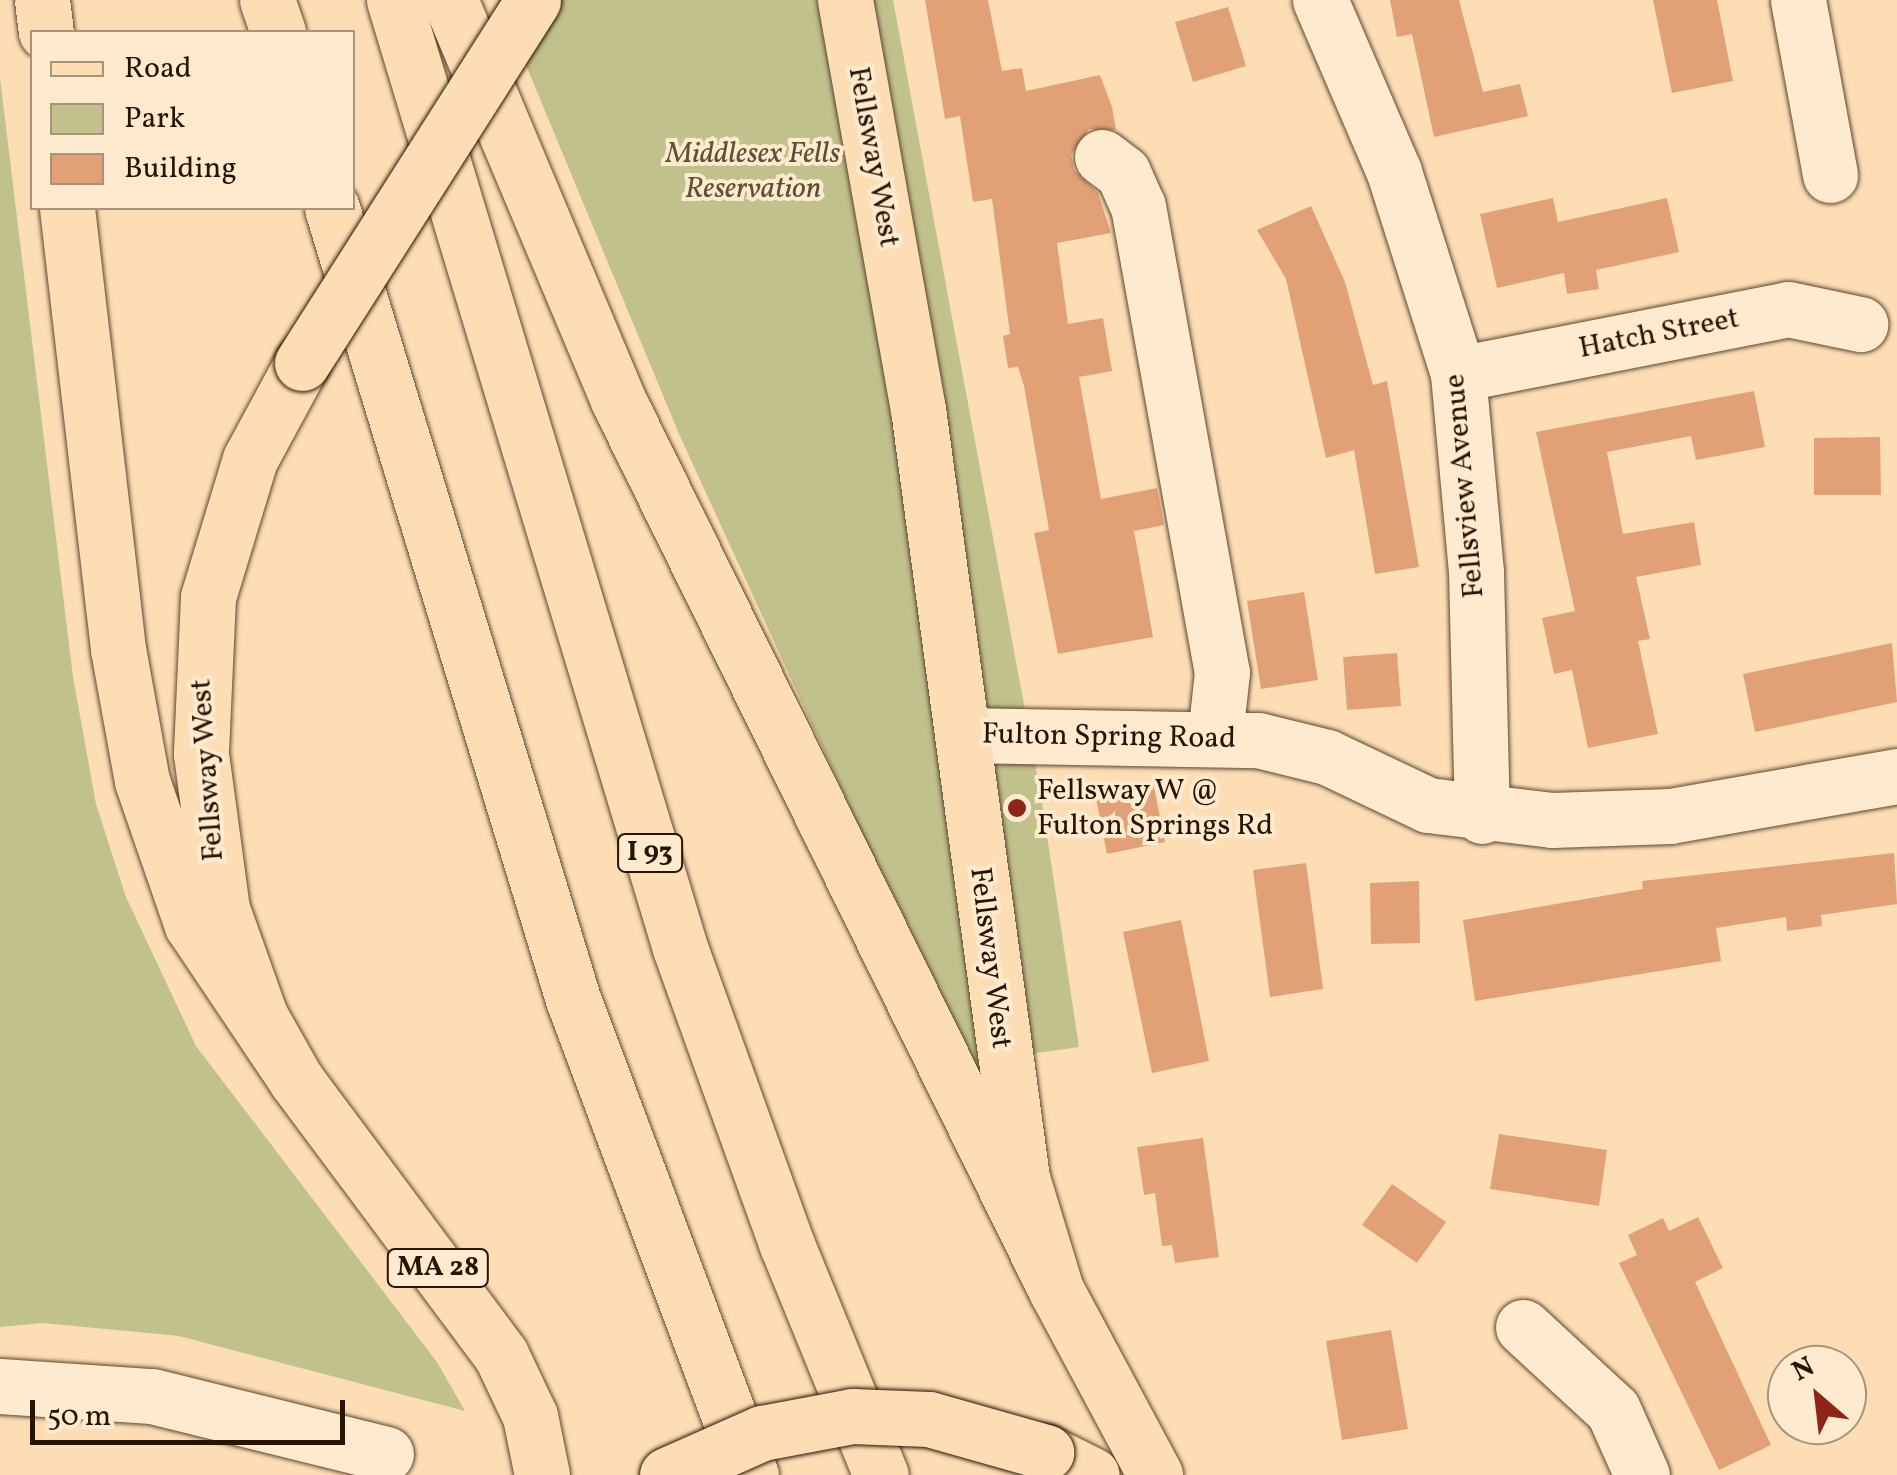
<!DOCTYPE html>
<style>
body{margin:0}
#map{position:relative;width:1897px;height:1475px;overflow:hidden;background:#fddeb4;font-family:Vollkorn,serif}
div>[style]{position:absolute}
.green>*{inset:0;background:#c1c18c}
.building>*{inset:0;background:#e2a076}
.roads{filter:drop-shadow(0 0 2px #5d462f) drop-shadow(0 0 2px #5d462f)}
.minor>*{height:55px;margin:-27.5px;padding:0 27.5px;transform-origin:27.5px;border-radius:27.5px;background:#feeace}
.major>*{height:55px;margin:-27.5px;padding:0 27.5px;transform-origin:27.5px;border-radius:27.5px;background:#fddeb4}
.highway>*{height:55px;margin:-27.5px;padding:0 27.5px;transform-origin:27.5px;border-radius:27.5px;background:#fddeb4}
.bridges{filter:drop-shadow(0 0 2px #281403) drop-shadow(0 0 2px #281403)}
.major-bridge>*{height:55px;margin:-27.5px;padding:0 27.5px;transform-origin:27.5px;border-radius:27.5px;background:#fddeb4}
.dots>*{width:28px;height:28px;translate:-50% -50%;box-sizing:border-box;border:5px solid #feeace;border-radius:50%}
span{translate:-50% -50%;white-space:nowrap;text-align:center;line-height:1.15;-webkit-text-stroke:8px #feeace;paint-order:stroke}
.shield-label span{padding:2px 8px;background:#feeace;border:2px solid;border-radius:8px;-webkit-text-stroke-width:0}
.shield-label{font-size:28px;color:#281403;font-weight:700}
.park-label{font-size:30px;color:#5e5133;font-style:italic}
.street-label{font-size:30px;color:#281403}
.poi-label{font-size:30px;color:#281403}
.left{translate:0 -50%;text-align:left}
.legend{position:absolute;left:30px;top:30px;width:325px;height:180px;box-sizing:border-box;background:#feeace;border:2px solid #a8947d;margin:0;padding:12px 18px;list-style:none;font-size:30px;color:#281403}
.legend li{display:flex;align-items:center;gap:20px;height:50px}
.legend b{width:50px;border:2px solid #a8947d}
.north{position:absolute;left:1767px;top:1345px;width:100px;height:100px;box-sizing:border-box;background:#feeace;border:2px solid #a8947d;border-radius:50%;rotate:332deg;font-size:28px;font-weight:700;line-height:40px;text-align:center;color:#281403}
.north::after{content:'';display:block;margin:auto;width:35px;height:45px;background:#8f2418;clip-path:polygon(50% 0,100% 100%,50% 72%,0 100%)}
.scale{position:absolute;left:30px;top:1400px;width:315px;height:45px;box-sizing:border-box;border:5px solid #281403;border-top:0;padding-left:12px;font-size:30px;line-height:35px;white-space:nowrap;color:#281403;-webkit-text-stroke:8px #feeace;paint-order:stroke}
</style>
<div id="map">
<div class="green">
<div style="clip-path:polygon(499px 0,893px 0,1041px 796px,1079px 1047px,967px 1063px,679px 434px)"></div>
<div style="clip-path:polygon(0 78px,73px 677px,96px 804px,126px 897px,196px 1046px,437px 1362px,465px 1411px,179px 1336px,43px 1323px,0 1327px)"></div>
</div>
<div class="building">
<div style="clip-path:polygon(925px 0,988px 0,1002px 71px,1022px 68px,1026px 91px,1100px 75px,1112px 107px,1116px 130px,1089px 129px,1071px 154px,1074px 170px,1098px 193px,1111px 233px,1057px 243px,1068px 324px,1103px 318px,1112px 371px,1079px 377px,1101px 499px,1157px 488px,1164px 525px,1134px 531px,1153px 637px,1058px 654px,1034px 533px,1049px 530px,1024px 386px,1018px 367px,1008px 368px,1003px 336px,1010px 334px,992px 199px,973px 202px,960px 116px,945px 119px)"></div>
<div style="clip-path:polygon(1390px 0,1459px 0,1483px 92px,1520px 84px,1528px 116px,1434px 137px,1412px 34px,1397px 37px)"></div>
<div style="clip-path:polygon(1653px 0,1717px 0,1733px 81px,1672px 93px)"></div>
<div style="clip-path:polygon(1228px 7px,1246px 66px,1193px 82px,1175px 22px)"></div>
<div style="clip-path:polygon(1553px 198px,1558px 222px,1667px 198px,1679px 252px,1596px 270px,1599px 289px,1567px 294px,1564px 273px,1497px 288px,1480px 214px)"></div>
<div style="clip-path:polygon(1311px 206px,1345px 282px,1373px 385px,1387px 381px,1419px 567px,1375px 574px,1354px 450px,1326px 458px,1286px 279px,1257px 230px)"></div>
<div style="clip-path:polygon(1754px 391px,1765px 447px,1696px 460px,1691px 436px,1607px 452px,1623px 534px,1694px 522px,1701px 565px,1636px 577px,1650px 639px,1638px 641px,1658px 734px,1588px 748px,1572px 670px,1554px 674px,1542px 618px,1575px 611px,1536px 432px)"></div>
<div style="clip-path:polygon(1880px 437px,1881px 495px,1814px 495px,1814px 438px)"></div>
<div style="clip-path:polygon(1304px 592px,1318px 680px,1261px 689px,1247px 601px)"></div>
<div style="clip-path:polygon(1892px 643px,1897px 702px,1755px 732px,1743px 674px)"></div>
<div style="clip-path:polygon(1397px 653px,1401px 706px,1347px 710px,1343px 657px)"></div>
<div style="clip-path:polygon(1153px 782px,1165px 842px,1107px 854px,1095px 794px)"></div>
<div style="clip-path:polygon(1894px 853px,1897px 904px,1821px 915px,1822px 926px,1787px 931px,1786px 917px,1716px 928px,1721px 961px,1475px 1001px,1463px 920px,1643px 889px,1642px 881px)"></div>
<div style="clip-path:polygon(1306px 863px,1323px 989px,1270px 997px,1253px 870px)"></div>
<div style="clip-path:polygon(1419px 881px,1420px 943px,1371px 944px,1370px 883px)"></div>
<div style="clip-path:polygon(1181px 920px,1209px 1061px,1152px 1073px,1123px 932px)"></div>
<div style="clip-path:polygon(1499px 1134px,1607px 1150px,1599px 1206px,1490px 1189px)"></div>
<div style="clip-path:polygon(1203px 1138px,1219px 1257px,1175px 1263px,1172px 1245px,1162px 1246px,1155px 1193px,1144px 1195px,1137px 1147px)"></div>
<div style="clip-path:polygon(1392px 1184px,1446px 1222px,1417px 1263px,1362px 1225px)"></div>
<div style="clip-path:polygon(1698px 1217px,1723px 1268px,1695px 1282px,1771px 1445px,1719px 1470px,1619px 1263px,1637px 1255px,1628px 1235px,1663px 1218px,1669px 1231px)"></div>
<div style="clip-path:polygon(1391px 1330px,1408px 1429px,1342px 1440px,1326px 1341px)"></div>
</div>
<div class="roads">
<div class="minor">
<div style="left:1320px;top:0;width:187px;rotate:66.7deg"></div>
<div style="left:1394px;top:172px;width:212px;rotate:72.4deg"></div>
<div style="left:1458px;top:374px;width:199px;rotate:84.8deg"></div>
<div style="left:1476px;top:572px;width:244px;rotate:88.6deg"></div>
<div style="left:1798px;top:0;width:178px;rotate:79.6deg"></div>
<div style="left:1102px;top:157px;width:26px;rotate:37deg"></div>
<div style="left:1123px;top:173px;width:36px;rotate:66deg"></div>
<div style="left:1138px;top:206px;width:474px;rotate:79.8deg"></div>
<div style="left:1222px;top:672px;width:64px;rotate:96.2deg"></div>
<div style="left:1458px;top:374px;width:336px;rotate:-11.1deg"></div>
<div style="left:1788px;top:309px;width:74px;rotate:11.8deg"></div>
<div style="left:962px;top:735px;width:296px;rotate:1deg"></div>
<div style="left:1258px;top:740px;width:71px;rotate:13.8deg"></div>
<div style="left:1327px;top:757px;width:112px;rotate:25.4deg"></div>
<div style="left:1428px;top:805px;width:125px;rotate:6.9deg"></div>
<div style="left:1552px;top:820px;width:118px;rotate:-1.9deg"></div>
<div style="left:1670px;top:816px;width:230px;rotate:-10deg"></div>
<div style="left:1523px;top:1327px;width:122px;rotate:42.7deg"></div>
<div style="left:1613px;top:1410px;width:71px;rotate:66deg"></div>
<div style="left:0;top:1386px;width:152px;rotate:3.8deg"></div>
<div style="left:152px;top:1396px;width:241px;rotate:13.9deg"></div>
</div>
<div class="major">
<div style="left:845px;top:0;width:415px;rotate:79.9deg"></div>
<div style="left:918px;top:409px;width:776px;rotate:82.3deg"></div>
<div style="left:1022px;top:1178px;width:117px;rotate:73.1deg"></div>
<div style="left:1056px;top:1290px;width:210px;rotate:61.8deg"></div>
<div style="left:302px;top:363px;width:109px;rotate:118.4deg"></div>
<div style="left:250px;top:459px;width:144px;rotate:106.9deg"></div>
<div style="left:208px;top:597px;width:157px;rotate:92.6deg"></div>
<div style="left:201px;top:754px;width:156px;rotate:82.3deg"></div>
<div style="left:222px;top:909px;width:114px;rotate:70.4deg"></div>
<div style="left:260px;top:1016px;width:73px;rotate:60.6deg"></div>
<div style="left:296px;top:1080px;width:343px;rotate:53.3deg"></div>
<div style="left:501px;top:1355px;width:68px;rotate:64.6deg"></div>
<div style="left:530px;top:1416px;width:60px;rotate:78.5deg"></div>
<div style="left:1046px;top:1452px;width:51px;rotate:26.6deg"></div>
</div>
<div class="highway">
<div style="left:42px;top:0;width:32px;rotate:83deg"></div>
<div style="left:267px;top:0;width:34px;rotate:71deg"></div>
<div style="left:394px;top:0;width:990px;rotate:73.21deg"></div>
<div style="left:680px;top:948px;width:316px;rotate:70.2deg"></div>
<div style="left:787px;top:1245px;width:248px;rotate:67.8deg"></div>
<div style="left:450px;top:0;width:434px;rotate:67.2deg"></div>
<div style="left:618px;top:400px;width:992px;rotate:63.8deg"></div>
<div style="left:67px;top:208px;width:444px;rotate:83.4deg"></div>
<div style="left:118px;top:649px;width:134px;rotate:79.7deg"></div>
<div style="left:142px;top:781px;width:152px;rotate:70.9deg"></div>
<div style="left:192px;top:925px;width:187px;rotate:56.1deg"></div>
<div style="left:332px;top:208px;width:827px;rotate:73.06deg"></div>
<div style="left:573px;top:999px;width:508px;rotate:69.5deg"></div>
</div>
</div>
<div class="bridges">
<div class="major-bridge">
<div style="left:302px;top:363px;width:430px;rotate:-57.5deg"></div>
<div style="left:667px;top:1475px;width:104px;rotate:-23.9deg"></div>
<div style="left:762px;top:1433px;width:92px;rotate:-10.7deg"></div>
<div style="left:852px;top:1416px;width:77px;rotate:2.2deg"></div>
<div style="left:929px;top:1419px;width:122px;rotate:15.8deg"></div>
</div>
</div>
<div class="dots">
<div style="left:1017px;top:808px;background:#8f2418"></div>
</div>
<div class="shield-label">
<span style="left:650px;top:853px">I 93</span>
<span style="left:438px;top:1268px">MA 28</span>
</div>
<div class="park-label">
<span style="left:753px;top:171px">Middlesex Fells<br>Reservation</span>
</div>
<div class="street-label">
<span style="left:873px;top:157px;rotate:80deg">Fellsway West</span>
<span style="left:1659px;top:334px;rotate:-11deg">Hatch Street</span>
<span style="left:1465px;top:486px;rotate:-95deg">Fellsview Avenue</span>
<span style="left:1109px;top:737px;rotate:1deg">Fulton Spring Road</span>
<span style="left:208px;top:770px;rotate:-94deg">Fellsway West</span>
<span style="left:990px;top:958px;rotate:83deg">Fellsway West</span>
</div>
<div class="poi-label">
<span class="left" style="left:1037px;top:808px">Fellsway W @<br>Fulton Springs Rd</span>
</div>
<ul class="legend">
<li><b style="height:12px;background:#fddeb4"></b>Road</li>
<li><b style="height:28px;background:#c1c18c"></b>Park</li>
<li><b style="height:28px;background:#e2a076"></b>Building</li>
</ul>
<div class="north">N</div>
<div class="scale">50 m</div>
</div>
